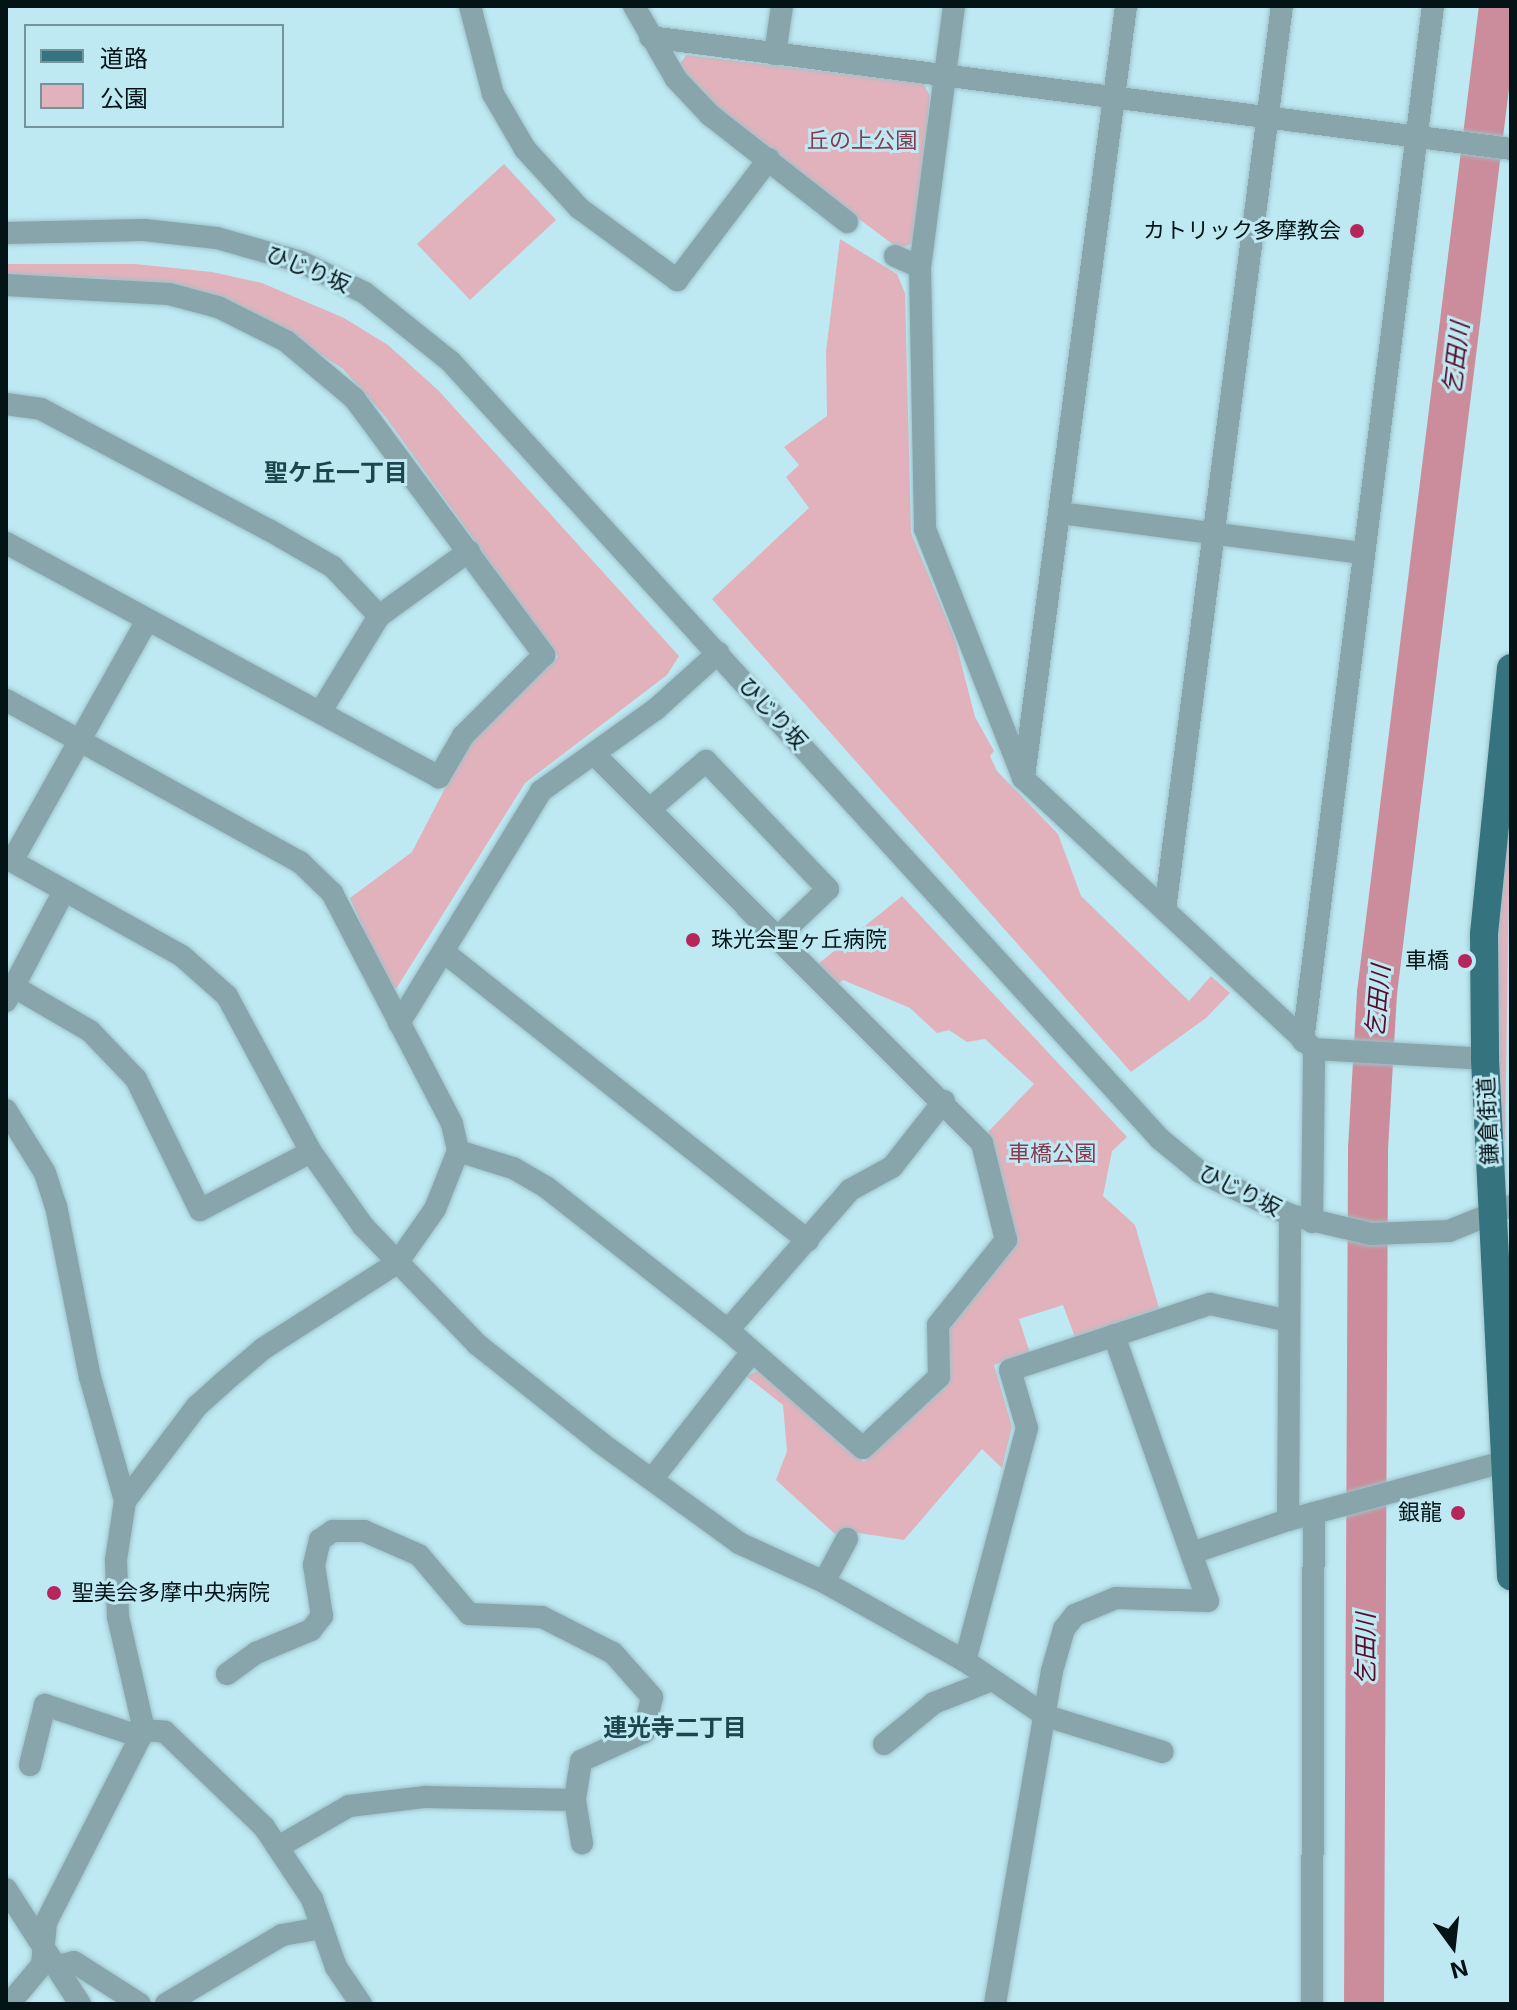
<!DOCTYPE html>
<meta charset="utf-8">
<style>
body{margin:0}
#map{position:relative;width:1517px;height:2010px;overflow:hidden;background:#bee9f2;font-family:Inter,"Noto Sans JP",sans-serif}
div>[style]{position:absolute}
.green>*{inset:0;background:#e2b2bc}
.river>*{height:40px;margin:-20px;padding:0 20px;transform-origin:20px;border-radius:20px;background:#cb8d9b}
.roads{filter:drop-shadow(0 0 2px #9dc2ca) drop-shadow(0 0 2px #9dc2ca)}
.minor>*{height:22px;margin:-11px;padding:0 11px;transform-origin:11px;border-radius:11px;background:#87a5ab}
.major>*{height:28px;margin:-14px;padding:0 14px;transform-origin:14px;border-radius:14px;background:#35737e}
.dots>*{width:22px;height:22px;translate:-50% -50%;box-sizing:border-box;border:4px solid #bee9f2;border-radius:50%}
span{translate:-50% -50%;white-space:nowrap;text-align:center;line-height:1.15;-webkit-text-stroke:6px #bee9f2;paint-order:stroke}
.park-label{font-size:22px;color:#873a50}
.poi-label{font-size:22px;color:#041316}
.right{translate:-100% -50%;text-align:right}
.left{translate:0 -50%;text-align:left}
.street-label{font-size:22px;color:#041316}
.water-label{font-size:24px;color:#570c29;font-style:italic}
.neighbourhood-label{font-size:24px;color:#1d454c;font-weight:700}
.frame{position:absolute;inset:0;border:8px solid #041316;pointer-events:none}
.legend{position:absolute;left:24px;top:24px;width:260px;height:104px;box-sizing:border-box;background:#bee9f2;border:2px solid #74939a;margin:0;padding:10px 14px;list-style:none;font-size:24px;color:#041316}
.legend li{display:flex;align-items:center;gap:16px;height:40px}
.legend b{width:40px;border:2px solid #74939a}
.north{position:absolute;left:1413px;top:1906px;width:80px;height:80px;-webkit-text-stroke:6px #bee9f2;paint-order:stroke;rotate:165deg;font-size:22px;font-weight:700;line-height:32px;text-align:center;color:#041316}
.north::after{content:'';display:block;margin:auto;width:28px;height:36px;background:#041316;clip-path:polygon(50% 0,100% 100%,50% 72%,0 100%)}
</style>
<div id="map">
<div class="green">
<div style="clip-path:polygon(686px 55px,923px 83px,930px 96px,917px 242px,899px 249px,710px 107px,677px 68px)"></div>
<div style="clip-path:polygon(504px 164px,556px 220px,470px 300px,417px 244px)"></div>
<div style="clip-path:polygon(840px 239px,897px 274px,905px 293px,911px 533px,955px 639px,975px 717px,994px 751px,990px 756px,997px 771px,1058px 834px,1081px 896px,1189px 1001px,1211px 976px,1230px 993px,1206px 1018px,1131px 1072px,712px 599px,809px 508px,786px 477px,799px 465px,784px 447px,827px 416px,826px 352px)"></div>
<div style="clip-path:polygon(6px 264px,135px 264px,212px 272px,262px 283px,344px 318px,388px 345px,439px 391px,679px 656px,667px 675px,525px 783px,396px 989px,387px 982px,350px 898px,412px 852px,468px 744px,558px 657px,385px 416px,343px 369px,265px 318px,237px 306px,114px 279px,6px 275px)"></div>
<div style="clip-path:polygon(1511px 752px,1505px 1141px,1499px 1142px,1495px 1008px,1501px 850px)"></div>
<div style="clip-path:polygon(902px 896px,1127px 1137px,1112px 1151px,1103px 1196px,1135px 1225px,1159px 1308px,1075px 1337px,1063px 1305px,1019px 1319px,1030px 1353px,994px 1365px,1012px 1427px,1002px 1468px,982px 1449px,904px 1540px,852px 1532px,836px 1535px,776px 1480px,787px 1451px,783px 1405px,746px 1376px,758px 1371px,864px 1462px,950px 1380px,947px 1329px,1014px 1245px,986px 1134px,1034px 1084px,985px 1039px,967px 1042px,949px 1030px,937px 1033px,910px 1008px,843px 980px,836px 986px,818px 964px)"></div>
</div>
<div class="river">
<div style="left:1364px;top:2004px;width:855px;rotate:-89.73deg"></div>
<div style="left:1368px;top:1149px;width:156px;rotate:-86.7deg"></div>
<div style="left:1377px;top:993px;width:995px;rotate:-82.95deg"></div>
</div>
<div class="roads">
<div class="minor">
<div style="left:470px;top:6px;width:91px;rotate:75.4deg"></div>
<div style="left:493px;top:94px;width:64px;rotate:59.8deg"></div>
<div style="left:525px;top:149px;width:80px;rotate:47.5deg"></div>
<div style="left:579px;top:208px;width:122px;rotate:36.3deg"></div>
<div style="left:677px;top:280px;width:152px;rotate:-52.8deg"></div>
<div style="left:634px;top:6px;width:84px;rotate:60.1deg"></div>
<div style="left:676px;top:79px;width:50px;rotate:46.6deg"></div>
<div style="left:710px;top:115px;width:174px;rotate:38deg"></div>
<div style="left:954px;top:6px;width:263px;rotate:97.4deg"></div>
<div style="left:920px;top:267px;width:262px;rotate:88.9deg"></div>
<div style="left:925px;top:529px;width:268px;rotate:68.5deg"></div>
<div style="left:1023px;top:778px;width:398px;rotate:43deg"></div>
<div style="left:1314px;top:1049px;width:171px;rotate:3.3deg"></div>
<div style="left:650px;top:37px;width:868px;rotate:7.41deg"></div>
<div style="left:775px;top:54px;width:49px;rotate:-81.7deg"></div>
<div style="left:6px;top:233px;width:138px;rotate:-1.2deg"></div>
<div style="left:144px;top:230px;width:73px;rotate:6.3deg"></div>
<div style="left:217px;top:238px;width:87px;rotate:15.9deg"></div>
<div style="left:301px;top:262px;width:71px;rotate:25.8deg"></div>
<div style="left:365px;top:293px;width:110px;rotate:38.7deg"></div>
<div style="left:451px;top:362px;width:1052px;rotate:47.62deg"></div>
<div style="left:1160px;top:1139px;width:52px;rotate:39.5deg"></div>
<div style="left:1200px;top:1172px;width:100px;rotate:25.5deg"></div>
<div style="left:1290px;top:1215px;width:83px;rotate:13.2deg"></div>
<div style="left:1371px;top:1234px;width:78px;rotate:-2.2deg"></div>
<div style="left:1449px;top:1231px;width:67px;rotate:-22deg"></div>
<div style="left:895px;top:256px;width:27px;rotate:24deg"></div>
<div style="left:6px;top:285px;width:163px;rotate:3.2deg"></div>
<div style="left:169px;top:294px;width:51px;rotate:14.9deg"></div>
<div style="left:218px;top:307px;width:76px;rotate:26.6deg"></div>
<div style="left:286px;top:341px;width:89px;rotate:40deg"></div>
<div style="left:354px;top:398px;width:320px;rotate:53.5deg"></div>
<div style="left:544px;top:655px;width:115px;rotate:135deg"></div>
<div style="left:463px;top:736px;width:48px;rotate:120.3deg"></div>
<div style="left:439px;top:777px;width:492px;rotate:-151.6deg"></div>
<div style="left:6px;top:404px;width:35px;rotate:8deg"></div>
<div style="left:41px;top:409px;width:258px;rotate:28deg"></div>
<div style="left:269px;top:530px;width:74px;rotate:30deg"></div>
<div style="left:333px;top:567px;width:67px;rotate:46.8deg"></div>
<div style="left:1061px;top:513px;width:304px;rotate:7.6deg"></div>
<div style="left:6px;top:700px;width:336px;rotate:28.9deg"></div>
<div style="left:300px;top:862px;width:45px;rotate:44.1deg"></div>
<div style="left:332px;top:893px;width:260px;rotate:62.5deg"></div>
<div style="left:452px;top:1124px;width:28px;rotate:77deg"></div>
<div style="left:458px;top:1151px;width:62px;rotate:111.6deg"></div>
<div style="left:435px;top:1209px;width:66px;rotate:125.1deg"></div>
<div style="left:397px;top:1263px;width:158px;rotate:147.4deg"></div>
<div style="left:264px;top:1348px;width:51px;rotate:139.8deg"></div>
<div style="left:225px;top:1381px;width:38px;rotate:138deg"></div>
<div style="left:197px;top:1406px;width:119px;rotate:127.2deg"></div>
<div style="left:125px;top:1501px;width:60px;rotate:98.7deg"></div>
<div style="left:116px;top:1560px;width:57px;rotate:88deg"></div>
<div style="left:118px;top:1617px;width:116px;rotate:77deg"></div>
<div style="left:144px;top:1730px;width:216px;rotate:117deg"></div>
<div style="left:46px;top:1922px;width:43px;rotate:95.3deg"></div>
<div style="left:42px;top:1965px;width:51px;rotate:130.2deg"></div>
<div style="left:321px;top:711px;width:111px;rotate:-58.6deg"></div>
<div style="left:379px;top:616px;width:111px;rotate:-35.8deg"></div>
<div style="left:1024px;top:777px;width:778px;rotate:-82.46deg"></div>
<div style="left:650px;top:809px;width:74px;rotate:-40.6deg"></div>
<div style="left:706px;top:761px;width:177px;rotate:46.4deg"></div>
<div style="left:828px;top:889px;width:68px;rotate:136.2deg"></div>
<div style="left:6px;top:858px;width:201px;rotate:29.1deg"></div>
<div style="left:182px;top:956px;width:60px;rotate:41.6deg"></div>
<div style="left:227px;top:996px;width:177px;rotate:61.7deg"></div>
<div style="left:311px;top:1152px;width:90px;rotate:54.9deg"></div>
<div style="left:363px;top:1226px;width:165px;rotate:46deg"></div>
<div style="left:478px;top:1345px;width:157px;rotate:38.5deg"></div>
<div style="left:601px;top:1443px;width:170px;rotate:35.9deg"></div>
<div style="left:739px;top:1543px;width:94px;rotate:24.6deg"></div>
<div style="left:824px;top:1582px;width:162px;rotate:29.3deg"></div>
<div style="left:965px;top:1661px;width:98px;rotate:34.2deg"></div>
<div style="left:1046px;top:1716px;width:122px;rotate:17.1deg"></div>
<div style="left:12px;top:861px;width:276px;rotate:-60.7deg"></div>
<div style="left:1165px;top:910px;width:912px;rotate:-82.63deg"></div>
<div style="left:445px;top:953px;width:463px;rotate:38.4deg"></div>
<div style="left:16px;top:988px;width:86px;rotate:30.2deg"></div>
<div style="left:90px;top:1031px;width:66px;rotate:46.2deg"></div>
<div style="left:136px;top:1079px;width:146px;rotate:64deg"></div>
<div style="left:200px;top:1210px;width:125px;rotate:-27.6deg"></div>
<div style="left:6px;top:1001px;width:124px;rotate:-62.2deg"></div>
<div style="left:399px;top:1023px;width:272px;rotate:-58.5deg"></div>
<div style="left:541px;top:791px;width:141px;rotate:-35.5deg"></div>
<div style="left:656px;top:709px;width:84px;rotate:-42.1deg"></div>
<div style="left:1303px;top:1041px;width:1043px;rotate:-82.84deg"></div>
<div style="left:6px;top:1110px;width:74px;rotate:58.2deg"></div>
<div style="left:45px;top:1173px;width:35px;rotate:72deg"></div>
<div style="left:56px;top:1206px;width:174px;rotate:78.8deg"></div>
<div style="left:90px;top:1377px;width:129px;rotate:74.2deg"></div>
<div style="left:458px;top:1151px;width:58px;rotate:17.2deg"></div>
<div style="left:513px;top:1168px;width:38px;rotate:30deg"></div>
<div style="left:546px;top:1187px;width:231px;rotate:38.2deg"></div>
<div style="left:728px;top:1330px;width:179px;rotate:41.2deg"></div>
<div style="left:863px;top:1448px;width:104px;rotate:-43.1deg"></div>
<div style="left:939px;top:1377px;width:52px;rotate:-91.1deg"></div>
<div style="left:938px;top:1325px;width:109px;rotate:-51.3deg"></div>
<div style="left:1006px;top:1240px;width:100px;rotate:-103.9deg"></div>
<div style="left:982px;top:1143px;width:548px;rotate:-134.93deg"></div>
<div style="left:1312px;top:1222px;width:173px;rotate:-89.3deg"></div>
<div style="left:728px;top:1330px;width:186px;rotate:-48.9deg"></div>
<div style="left:850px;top:1190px;width:48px;rotate:-28.7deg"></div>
<div style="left:892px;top:1167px;width:84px;rotate:-51.8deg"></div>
<div style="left:653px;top:1478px;width:159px;rotate:-51.9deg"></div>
<div style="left:1288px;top:1520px;width:305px;rotate:-89.6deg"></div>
<div style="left:1192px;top:1553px;width:102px;rotate:-19deg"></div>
<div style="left:1288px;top:1520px;width:226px;rotate:-15.1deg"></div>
<div style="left:824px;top:1582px;width:49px;rotate:-61.9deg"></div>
<div style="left:965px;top:1661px;width:241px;rotate:-75.1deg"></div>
<div style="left:1027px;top:1428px;width:60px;rotate:-106.3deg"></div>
<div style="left:1010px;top:1370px;width:211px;rotate:-18.3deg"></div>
<div style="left:1210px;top:1304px;width:81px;rotate:12.1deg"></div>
<div style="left:227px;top:1674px;width:36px;rotate:-36deg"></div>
<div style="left:256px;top:1653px;width:60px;rotate:-22.7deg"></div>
<div style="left:311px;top:1630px;width:18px;rotate:-52deg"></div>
<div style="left:322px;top:1616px;width:52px;rotate:-98.9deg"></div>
<div style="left:314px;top:1565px;width:26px;rotate:-77deg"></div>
<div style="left:320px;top:1540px;width:16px;rotate:-35deg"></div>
<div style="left:333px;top:1531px;width:31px"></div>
<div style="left:364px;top:1531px;width:60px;rotate:23.6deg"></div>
<div style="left:419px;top:1555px;width:77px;rotate:49.7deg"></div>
<div style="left:469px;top:1614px;width:73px;rotate:2.4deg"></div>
<div style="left:542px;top:1617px;width:80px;rotate:26.9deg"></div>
<div style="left:613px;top:1653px;width:59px;rotate:48.4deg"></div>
<div style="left:652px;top:1697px;width:36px;rotate:103deg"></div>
<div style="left:644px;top:1732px;width:69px;rotate:155.3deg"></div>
<div style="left:581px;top:1761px;width:39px;rotate:99deg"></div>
<div style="left:575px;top:1800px;width:44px;rotate:80.8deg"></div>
<div style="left:144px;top:1730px;width:21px;rotate:5deg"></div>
<div style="left:165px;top:1732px;width:137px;rotate:43.8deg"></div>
<div style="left:264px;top:1827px;width:87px;rotate:56.3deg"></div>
<div style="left:312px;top:1899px;width:72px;rotate:70.6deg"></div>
<div style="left:336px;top:1967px;width:45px;rotate:56deg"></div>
<div style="left:884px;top:1744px;width:65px;rotate:-39.4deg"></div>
<div style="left:934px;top:1703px;width:62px;rotate:-21.6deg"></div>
<div style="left:30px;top:1765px;width:62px;rotate:-76deg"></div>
<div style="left:45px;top:1705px;width:101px;rotate:18.4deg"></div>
<div style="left:278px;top:1847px;width:82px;rotate:-30deg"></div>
<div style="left:349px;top:1806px;width:77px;rotate:-6.8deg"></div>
<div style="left:425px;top:1797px;width:150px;rotate:1.1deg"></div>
<div style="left:6px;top:1889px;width:137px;rotate:57.2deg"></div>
<div style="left:58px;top:1966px;width:16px;rotate:-14deg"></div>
<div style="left:74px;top:1962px;width:78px;rotate:32.5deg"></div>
<div style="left:166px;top:2004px;width:135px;rotate:-30.7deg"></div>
<div style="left:282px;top:1935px;width:41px;rotate:-9.9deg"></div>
<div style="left:995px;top:2004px;width:338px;rotate:-80.3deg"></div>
<div style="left:1052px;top:1671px;width:44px;rotate:-74.1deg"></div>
<div style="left:1064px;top:1629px;width:18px;rotate:-52deg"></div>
<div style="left:1075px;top:1615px;width:44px;rotate:-22.5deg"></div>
<div style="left:1116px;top:1598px;width:92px;rotate:1.9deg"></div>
<div style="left:1208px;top:1601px;width:282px;rotate:-109.5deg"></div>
<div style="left:1312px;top:2004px;width:491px;rotate:-89.8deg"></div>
</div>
<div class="major">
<div style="left:1511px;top:668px;width:268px;rotate:95.8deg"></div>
<div style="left:1484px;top:935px;width:124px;rotate:89.5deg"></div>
<div style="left:1485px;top:1059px;width:518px;rotate:87.12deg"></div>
</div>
</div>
<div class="dots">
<div style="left:1357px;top:231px;background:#b5275c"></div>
<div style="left:693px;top:940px;background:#b5275c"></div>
<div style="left:1465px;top:961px;background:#b5275c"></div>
<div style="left:1458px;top:1513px;background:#b5275c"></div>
<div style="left:54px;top:1593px;background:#b5275c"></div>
</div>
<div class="park-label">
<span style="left:862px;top:141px">丘の上公園</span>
<span style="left:1052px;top:1154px">車橋公園</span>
</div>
<div class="poi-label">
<span class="right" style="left:1341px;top:231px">カトリック多摩教会</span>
<span class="left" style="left:711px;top:940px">珠光会聖ヶ丘病院</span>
<span class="right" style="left:1449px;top:961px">車橋</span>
<span class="right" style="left:1442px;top:1513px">銀龍</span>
<span class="left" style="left:72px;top:1593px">聖美会多摩中央病院</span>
</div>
<div class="street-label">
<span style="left:308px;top:269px;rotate:23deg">ひじり坂</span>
<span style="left:773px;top:713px;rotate:48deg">ひじり坂</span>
<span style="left:1488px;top:1121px;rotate:-93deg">鎌倉街道</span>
<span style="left:1240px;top:1190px;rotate:27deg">ひじり坂</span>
</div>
<div class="water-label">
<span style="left:1456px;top:358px;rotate:-83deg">乞田川</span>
<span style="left:1378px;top:1001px;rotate:-85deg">乞田川</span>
<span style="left:1366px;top:1649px;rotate:-90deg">乞田川</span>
</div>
<div class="neighbourhood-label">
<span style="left:336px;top:473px">聖ケ丘一丁目</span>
<span style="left:675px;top:1728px">連光寺二丁目</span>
</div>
<div class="frame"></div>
<ul class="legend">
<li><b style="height:10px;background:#35737e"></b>道路</li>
<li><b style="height:22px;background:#e2b2bc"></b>公園</li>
</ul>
<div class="north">N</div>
</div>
